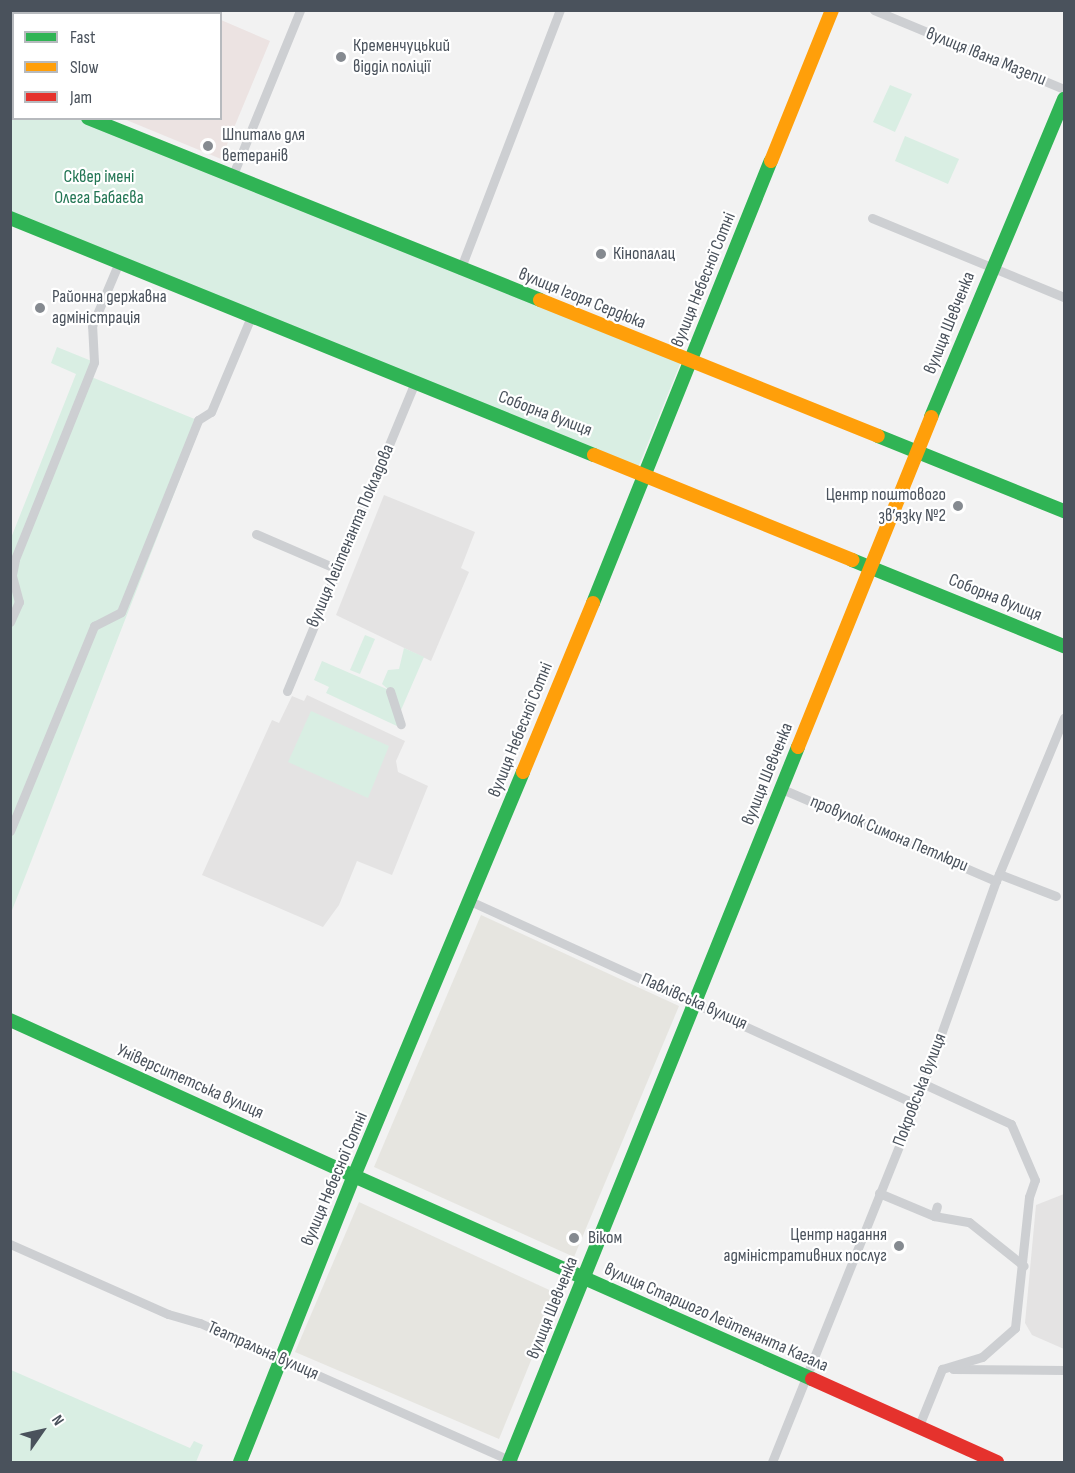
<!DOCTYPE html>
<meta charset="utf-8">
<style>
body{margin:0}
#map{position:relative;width:1075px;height:1473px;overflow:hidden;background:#f2f2f2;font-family:"Sofia Sans Condensed",sans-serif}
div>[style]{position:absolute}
.commercial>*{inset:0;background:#e6e5e0}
.education>*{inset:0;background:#e4e3e3}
.medical>*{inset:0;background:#ece3e2}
.green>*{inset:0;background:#d9eee3}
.street>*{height:9px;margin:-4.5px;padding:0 4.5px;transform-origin:4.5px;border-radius:4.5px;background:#cdcfd2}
.fast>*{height:14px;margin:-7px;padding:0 7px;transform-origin:7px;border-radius:7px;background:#30b455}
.slow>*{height:14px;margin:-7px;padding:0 7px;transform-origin:7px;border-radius:7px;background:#ff9f0a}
.jam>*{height:14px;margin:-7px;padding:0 7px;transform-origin:7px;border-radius:7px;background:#e5322d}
.dots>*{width:16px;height:16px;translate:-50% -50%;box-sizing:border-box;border:3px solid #fff;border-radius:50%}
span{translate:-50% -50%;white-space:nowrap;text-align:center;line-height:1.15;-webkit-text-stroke:4.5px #fff;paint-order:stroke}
.poi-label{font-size:18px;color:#4a525c}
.left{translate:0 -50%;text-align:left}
.right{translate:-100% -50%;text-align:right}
.street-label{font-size:18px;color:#4a525c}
.park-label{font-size:18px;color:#227654}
.frame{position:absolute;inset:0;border:12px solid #4a525c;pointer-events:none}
.legend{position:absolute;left:12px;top:12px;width:210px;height:108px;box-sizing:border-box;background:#fff;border:2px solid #b7babe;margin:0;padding:8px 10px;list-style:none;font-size:18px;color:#4a525c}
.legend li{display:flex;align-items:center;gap:12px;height:30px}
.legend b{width:30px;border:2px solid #b7babe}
.north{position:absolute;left:12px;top:1401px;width:60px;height:60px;-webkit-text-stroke:4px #fff;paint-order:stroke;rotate:56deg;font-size:16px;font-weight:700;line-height:24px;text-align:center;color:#4a525c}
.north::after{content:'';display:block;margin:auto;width:21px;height:27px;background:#4a525c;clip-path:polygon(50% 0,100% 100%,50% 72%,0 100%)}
</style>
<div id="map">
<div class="commercial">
<div style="clip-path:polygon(481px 915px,679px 1006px,574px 1257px,374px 1167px)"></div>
<div style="clip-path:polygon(359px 1202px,558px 1294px,499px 1439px,295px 1352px)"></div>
</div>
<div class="education">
<div style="clip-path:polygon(384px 495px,475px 532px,461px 568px,469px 572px,431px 661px,336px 615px)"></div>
<div style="clip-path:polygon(307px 695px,405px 741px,396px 761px,398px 772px,428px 786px,392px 875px,357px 861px,339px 905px,323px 927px,202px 875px,272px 720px,279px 723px,292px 696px,304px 701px)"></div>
<div style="clip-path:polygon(1064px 1194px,1064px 1349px,1032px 1335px,1025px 1323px,1036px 1205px)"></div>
</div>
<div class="medical">
<div style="clip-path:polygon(221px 20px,270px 41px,221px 159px,124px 119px,220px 118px)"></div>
</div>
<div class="green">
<div style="clip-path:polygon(890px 85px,912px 94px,895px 132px,873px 122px)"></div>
<div style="clip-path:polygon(10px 87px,14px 118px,89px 119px,682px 359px,637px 470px,11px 218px)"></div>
<div style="clip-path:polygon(905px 136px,959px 159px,948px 184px,895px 161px)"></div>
<div style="clip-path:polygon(57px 347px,94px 362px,89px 376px,202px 422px,11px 913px,11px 538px,76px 374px,51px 363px)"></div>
<div style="clip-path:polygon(365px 635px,375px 639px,360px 674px,350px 670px)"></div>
<div style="clip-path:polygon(404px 648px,424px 657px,398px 717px,399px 727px,326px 693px,329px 687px,314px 680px,322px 661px,389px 690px,382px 684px,388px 670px,399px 669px)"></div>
<div style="clip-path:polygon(311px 711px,389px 746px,368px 798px,288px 762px)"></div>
<div style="clip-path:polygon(11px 1370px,190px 1448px,194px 1441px,203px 1445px,196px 1462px,11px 1462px)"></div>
</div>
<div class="street">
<div style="left:874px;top:10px;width:206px;rotate:22.6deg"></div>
<div style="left:232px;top:177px;width:180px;rotate:-67.8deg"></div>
<div style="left:872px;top:218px;width:208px;rotate:22.4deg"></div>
<div style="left:460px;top:270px;width:279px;rotate:-69deg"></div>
<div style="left:256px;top:534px;width:88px;rotate:23.4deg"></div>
<div style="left:10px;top:622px;width:22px;rotate:-66deg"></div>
<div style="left:19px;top:602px;width:28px;rotate:-105deg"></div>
<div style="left:12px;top:575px;width:16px;rotate:-79deg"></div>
<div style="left:15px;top:559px;width:212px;rotate:-68.1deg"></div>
<div style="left:94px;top:362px;width:36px;rotate:-93deg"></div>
<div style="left:92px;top:326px;width:69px;rotate:-67.1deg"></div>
<div style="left:287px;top:691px;width:334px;rotate:-67.5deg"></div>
<div style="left:390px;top:691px;width:35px;rotate:72deg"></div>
<div style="left:782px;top:789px;width:233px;rotate:23.3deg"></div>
<div style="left:10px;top:831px;width:222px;rotate:-67.7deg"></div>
<div style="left:94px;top:626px;width:30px;rotate:-27deg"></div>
<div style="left:121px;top:612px;width:207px;rotate:-68.1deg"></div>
<div style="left:198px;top:420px;width:15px;rotate:-32deg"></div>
<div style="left:211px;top:412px;width:103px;rotate:-67.2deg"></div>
<div style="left:999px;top:874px;width:61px;rotate:21.1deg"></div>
<div style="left:470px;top:901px;width:490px;rotate:24.5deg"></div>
<div style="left:879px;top:1193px;width:60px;rotate:22.7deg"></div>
<div style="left:934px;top:1216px;width:10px;rotate:-73deg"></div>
<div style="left:934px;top:1216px;width:36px;rotate:10deg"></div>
<div style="left:969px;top:1222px;width:70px;rotate:38.7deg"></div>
<div style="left:10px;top:1244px;width:173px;rotate:23.9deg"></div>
<div style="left:168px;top:1314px;width:33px;rotate:16deg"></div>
<div style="left:200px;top:1323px;width:343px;rotate:23.9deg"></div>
<div style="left:953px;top:1369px;width:111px;rotate:0.5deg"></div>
<div style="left:918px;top:1428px;width:64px;rotate:-67.9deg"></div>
<div style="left:942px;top:1369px;width:42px;rotate:-16.7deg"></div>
<div style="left:982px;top:1357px;width:44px;rotate:-41.3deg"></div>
<div style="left:1015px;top:1328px;width:132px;rotate:-83.9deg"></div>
<div style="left:1029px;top:1197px;width:18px;rotate:-71deg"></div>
<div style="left:1035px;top:1180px;width:61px;rotate:-113.2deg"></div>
<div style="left:1011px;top:1124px;width:96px;rotate:-155.3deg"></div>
<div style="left:772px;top:1462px;width:386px;rotate:-68.1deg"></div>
<div style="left:916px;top:1104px;width:237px;rotate:-70.3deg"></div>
<div style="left:996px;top:881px;width:177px;rotate:-67.4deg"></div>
</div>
<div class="fast">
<div style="left:10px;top:87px;width:4px;rotate:14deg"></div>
<div style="left:88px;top:118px;width:487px;rotate:21.9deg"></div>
<div style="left:10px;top:218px;width:630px;rotate:22.09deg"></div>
<div style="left:931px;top:417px;width:345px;rotate:-67.3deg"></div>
<div style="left:878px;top:436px;width:201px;rotate:22deg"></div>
<div style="left:852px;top:560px;width:229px;rotate:22.1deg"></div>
<div style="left:593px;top:603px;width:476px;rotate:-68.1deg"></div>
<div style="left:10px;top:1020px;width:378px;rotate:24.4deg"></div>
<div style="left:354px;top:1176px;width:438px;rotate:-67.3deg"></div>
<div style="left:240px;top:1462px;width:308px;rotate:-68.3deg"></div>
<div style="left:354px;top:1176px;width:501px;rotate:23.9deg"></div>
<div style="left:509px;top:1462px;width:771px;rotate:-67.99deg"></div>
</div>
<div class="slow">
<div style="left:771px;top:161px;width:163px;rotate:-68deg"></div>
<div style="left:540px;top:300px;width:364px;rotate:21.9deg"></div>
<div style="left:594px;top:455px;width:279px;rotate:22.1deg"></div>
<div style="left:798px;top:747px;width:356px;rotate:-68deg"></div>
<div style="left:523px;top:772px;width:183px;rotate:-67.5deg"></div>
</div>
<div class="jam">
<div style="left:812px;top:1379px;width:203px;rotate:24.2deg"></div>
</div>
<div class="dots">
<div style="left:341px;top:57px;background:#858a90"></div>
<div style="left:208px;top:146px;background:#858a90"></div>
<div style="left:601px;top:254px;background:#858a90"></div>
<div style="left:40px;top:308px;background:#858a90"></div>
<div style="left:958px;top:506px;background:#858a90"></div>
<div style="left:574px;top:1238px;background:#858a90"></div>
<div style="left:899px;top:1246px;background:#858a90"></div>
</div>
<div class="poi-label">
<span class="left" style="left:353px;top:57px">Кременчуцький<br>відділ поліції</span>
<span class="left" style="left:222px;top:146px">Шпиталь для<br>ветеранів</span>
<span class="left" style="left:613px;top:254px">Кінопалац</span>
<span class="left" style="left:52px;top:308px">Районна державна<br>адміністрація</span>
<span class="right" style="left:946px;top:506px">Центр поштового<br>зв’язку №2</span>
<span class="right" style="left:887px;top:1246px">Центр надання<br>адміністративних послуг</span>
<span class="left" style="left:588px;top:1238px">Віком</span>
</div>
<div class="street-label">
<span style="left:986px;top:57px;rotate:22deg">вулиця Івана Мазепи</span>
<span style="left:704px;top:280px;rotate:-68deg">вулиця Небесної Сотні</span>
<span style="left:582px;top:299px;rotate:22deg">вулиця Ігоря Сердюка</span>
<span style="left:950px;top:323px;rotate:-68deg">вулиця Шевченка</span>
<span style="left:545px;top:414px;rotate:21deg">Соборна вулиця</span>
<span style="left:351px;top:536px;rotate:-67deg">вулиця Лейтенанта Покладова</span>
<span style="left:995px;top:598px;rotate:22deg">Соборна вулиця</span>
<span style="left:521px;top:730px;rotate:-68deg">вулиця Небесної Сотні</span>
<span style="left:768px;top:774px;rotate:-68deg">вулиця Шевченка</span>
<span style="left:889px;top:834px;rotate:23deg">провулок Симона Петлюри</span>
<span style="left:694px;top:1002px;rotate:24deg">Павлівська вулиця</span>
<span style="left:190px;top:1082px;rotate:24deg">Університетська вулиця</span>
<span style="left:920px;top:1090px;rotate:-69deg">Покровська вулиця</span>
<span style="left:335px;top:1179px;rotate:-67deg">вулиця Небесної Сотні</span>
<span style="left:553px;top:1308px;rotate:-68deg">вулиця Шевченка</span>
<span style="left:716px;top:1318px;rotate:24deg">вулиця Старшого Лейтенанта Кагала</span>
<span style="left:263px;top:1351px;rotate:24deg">Театральна вулиця</span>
</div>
<div class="park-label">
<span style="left:99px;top:188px">Сквер імені<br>Олега Бабаєва</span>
</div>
<div class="frame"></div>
<ul class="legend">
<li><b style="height:8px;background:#30b455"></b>Fast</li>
<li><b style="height:8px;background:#ff9f0a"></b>Slow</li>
<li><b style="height:8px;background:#e5322d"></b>Jam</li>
</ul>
<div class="north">N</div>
</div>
